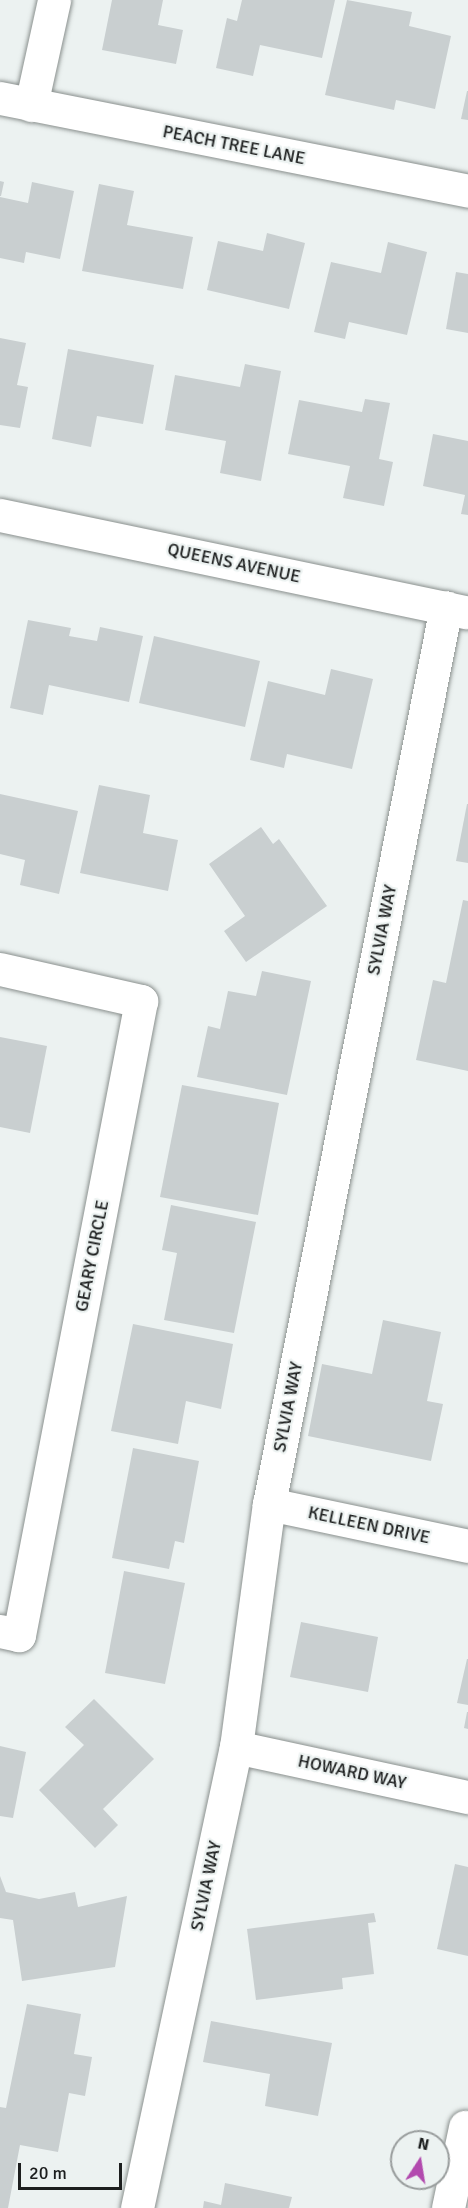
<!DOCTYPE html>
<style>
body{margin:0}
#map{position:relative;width:468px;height:2208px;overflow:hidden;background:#ecf2f1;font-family:Signika,sans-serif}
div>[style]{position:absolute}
.building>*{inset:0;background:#c9cfd0}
.roads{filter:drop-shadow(0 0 2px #8a908e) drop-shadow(0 0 2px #8a908e)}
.minor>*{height:33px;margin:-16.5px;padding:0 16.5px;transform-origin:16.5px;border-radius:16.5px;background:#fff}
span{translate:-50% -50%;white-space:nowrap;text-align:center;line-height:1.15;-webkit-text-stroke:4.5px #ecf2f1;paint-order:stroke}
.street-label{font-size:18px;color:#1c1e1e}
.north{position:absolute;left:390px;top:2130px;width:60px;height:60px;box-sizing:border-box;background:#ecf2f1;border:2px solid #999d9d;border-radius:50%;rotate:12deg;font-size:16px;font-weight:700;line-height:24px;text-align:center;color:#1c1e1e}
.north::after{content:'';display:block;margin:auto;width:21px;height:27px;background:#b24aae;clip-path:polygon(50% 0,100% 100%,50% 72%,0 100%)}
.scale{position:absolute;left:18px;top:2163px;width:104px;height:27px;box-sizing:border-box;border:3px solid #1c1e1e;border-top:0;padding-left:8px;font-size:18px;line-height:21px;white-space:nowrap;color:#1c1e1e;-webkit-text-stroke:4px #ecf2f1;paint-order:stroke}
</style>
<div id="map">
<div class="building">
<div style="clip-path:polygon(112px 0,163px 0,158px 25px,183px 30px,176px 64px,102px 50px)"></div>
<div style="clip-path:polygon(242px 0,335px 0,322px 58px,260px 45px,253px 76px,216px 68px,227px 18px,237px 21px)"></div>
<div style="clip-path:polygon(347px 0,412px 12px,409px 26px,451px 36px,435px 109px,396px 100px,394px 110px,325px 95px)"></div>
<div style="clip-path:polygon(467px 91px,468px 91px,468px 120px,461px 119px)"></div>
<div style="clip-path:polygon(0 181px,4px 182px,1px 196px,0 196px)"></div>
<div style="clip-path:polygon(32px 182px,74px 191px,60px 259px,26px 252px,24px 263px,0 258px,0 197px,28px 203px)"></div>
<div style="clip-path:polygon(99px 184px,134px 191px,127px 225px,193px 237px,183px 289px,82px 271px)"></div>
<div style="clip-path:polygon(267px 233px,305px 243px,289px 309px,207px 290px,218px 241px,263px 251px)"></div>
<div style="clip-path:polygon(388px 242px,427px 252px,407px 335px,349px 322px,345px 339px,314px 332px,331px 262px,381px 273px)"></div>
<div style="clip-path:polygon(456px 272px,468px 274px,468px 333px,446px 329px)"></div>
<div style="clip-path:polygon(0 338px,26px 343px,17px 385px,28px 387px,20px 428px,0 425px)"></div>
<div style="clip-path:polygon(68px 349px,154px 365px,143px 424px,97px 416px,91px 447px,52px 439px)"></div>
<div style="clip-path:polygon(245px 364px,281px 371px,261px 481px,220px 473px,226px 441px,165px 430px,175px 375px,240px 387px)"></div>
<div style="clip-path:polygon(365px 399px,390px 403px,379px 459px,393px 462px,384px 506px,343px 498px,350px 466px,288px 454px,299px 400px,362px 412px)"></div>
<div style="clip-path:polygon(433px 434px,468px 441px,468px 515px,461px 514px,465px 495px,423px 486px)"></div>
<div style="clip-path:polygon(28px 620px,71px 628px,69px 636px,97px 641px,100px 627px,143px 636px,129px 702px,49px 685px,43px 715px,10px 708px)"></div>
<div style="clip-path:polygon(154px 636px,260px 661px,245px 727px,139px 703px)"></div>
<div style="clip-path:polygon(331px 669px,373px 679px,352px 769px,287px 754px,284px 768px,250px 760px,268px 681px,325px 695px)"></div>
<div style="clip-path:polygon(99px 785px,150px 795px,143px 833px,178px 840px,168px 891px,80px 873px)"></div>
<div style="clip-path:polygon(0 794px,78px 811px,59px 894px,20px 885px,25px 860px,0 854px)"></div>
<div style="clip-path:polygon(467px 804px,468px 804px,468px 863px,456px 861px)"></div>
<div style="clip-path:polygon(261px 827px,273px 844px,279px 839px,327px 906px,246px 962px,224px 931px,245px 916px,209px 864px)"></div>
<div style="clip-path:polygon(463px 900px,468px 901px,468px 1071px,416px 1060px,433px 980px,446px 983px)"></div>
<div style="clip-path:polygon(262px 971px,311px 981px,287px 1095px,197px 1077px,208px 1026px,220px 1029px,228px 991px,256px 996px)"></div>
<div style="clip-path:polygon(0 1037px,47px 1046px,30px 1133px,0 1127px)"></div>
<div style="clip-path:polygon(182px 1085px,279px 1103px,258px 1215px,160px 1197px)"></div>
<div style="clip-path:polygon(171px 1205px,256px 1222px,234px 1333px,164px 1320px,177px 1253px,162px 1250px)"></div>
<div style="clip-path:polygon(383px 1320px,441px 1332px,427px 1401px,443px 1404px,431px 1461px,308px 1436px,322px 1364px,372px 1374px)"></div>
<div style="clip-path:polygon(133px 1324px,233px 1344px,221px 1409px,186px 1401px,178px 1444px,111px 1431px)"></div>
<div style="clip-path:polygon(133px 1448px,199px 1461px,184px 1543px,175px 1541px,169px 1569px,112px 1558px)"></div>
<div style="clip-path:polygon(124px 1571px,185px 1583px,165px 1684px,105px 1673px)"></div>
<div style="clip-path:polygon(301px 1622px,378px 1637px,368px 1692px,290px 1677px)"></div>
<div style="clip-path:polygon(467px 1659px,468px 1659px,468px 1705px,457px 1703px)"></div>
<div style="clip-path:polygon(94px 1699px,154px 1759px,103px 1809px,118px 1825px,95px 1848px,39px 1790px,84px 1745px,65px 1727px)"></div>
<div style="clip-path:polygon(467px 1712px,468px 1712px,468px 1729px,464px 1728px)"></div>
<div style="clip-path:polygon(0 1746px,26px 1752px,13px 1818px,0 1816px)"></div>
<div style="clip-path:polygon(455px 1864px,468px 1867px,468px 1956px,437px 1949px)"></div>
<div style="clip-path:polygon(0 1876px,6px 1892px,39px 1899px,75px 1892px,78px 1907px,127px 1896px,115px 1967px,22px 1981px,13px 1920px,0 1918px)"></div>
<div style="clip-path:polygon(374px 1913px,376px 1922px,368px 1923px,374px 1974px,342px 1978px,343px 1989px,256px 2000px,247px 1929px)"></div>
<div style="clip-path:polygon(27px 2004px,81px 2014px,74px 2054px,92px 2057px,85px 2096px,69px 2093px,58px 2152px,20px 2145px,8px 2208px,0 2208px,0 2107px,6px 2108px)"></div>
<div style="clip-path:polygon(211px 2021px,332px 2043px,318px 2116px,265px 2106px,270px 2074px,203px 2062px)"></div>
<div style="clip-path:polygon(225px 2183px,292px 2197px,289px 2208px,203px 2208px,204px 2201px,221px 2205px)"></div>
</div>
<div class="roads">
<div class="minor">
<div style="left:0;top:98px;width:477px;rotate:11.2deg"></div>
<div style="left:31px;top:105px;width:107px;rotate:-77.6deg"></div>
<div style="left:0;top:515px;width:476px;rotate:11.8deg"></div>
<div style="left:0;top:969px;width:145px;rotate:12.8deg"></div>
<div style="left:141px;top:1001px;width:646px;rotate:100.89deg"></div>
<div style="left:19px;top:1635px;width:19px;rotate:-168deg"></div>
<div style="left:269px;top:1504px;width:203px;rotate:11.9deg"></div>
<div style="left:236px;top:1747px;width:237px;rotate:12.2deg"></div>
<div style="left:137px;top:2208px;width:472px;rotate:-77.9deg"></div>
<div style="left:236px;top:1747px;width:245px;rotate:-82.3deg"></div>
<div style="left:269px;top:1504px;width:914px;rotate:-78.84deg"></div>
<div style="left:448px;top:2208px;width:83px;rotate:-78.1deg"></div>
</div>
</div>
<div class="street-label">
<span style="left:234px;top:145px;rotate:11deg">PEACH TREE LANE</span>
<span style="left:234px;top:563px;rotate:12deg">QUEENS AVENUE</span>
<span style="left:382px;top:930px;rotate:-79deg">SYLVIA WAY</span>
<span style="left:92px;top:1256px;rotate:-79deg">GEARY CIRCLE</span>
<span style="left:288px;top:1407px;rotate:-79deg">SYLVIA WAY</span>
<span style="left:369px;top:1525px;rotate:12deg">KELLEEN DRIVE</span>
<span style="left:352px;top:1772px;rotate:12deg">HOWARD WAY</span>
<span style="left:206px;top:1886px;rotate:-78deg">SYLVIA WAY</span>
</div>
<div class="north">N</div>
<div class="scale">20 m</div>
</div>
